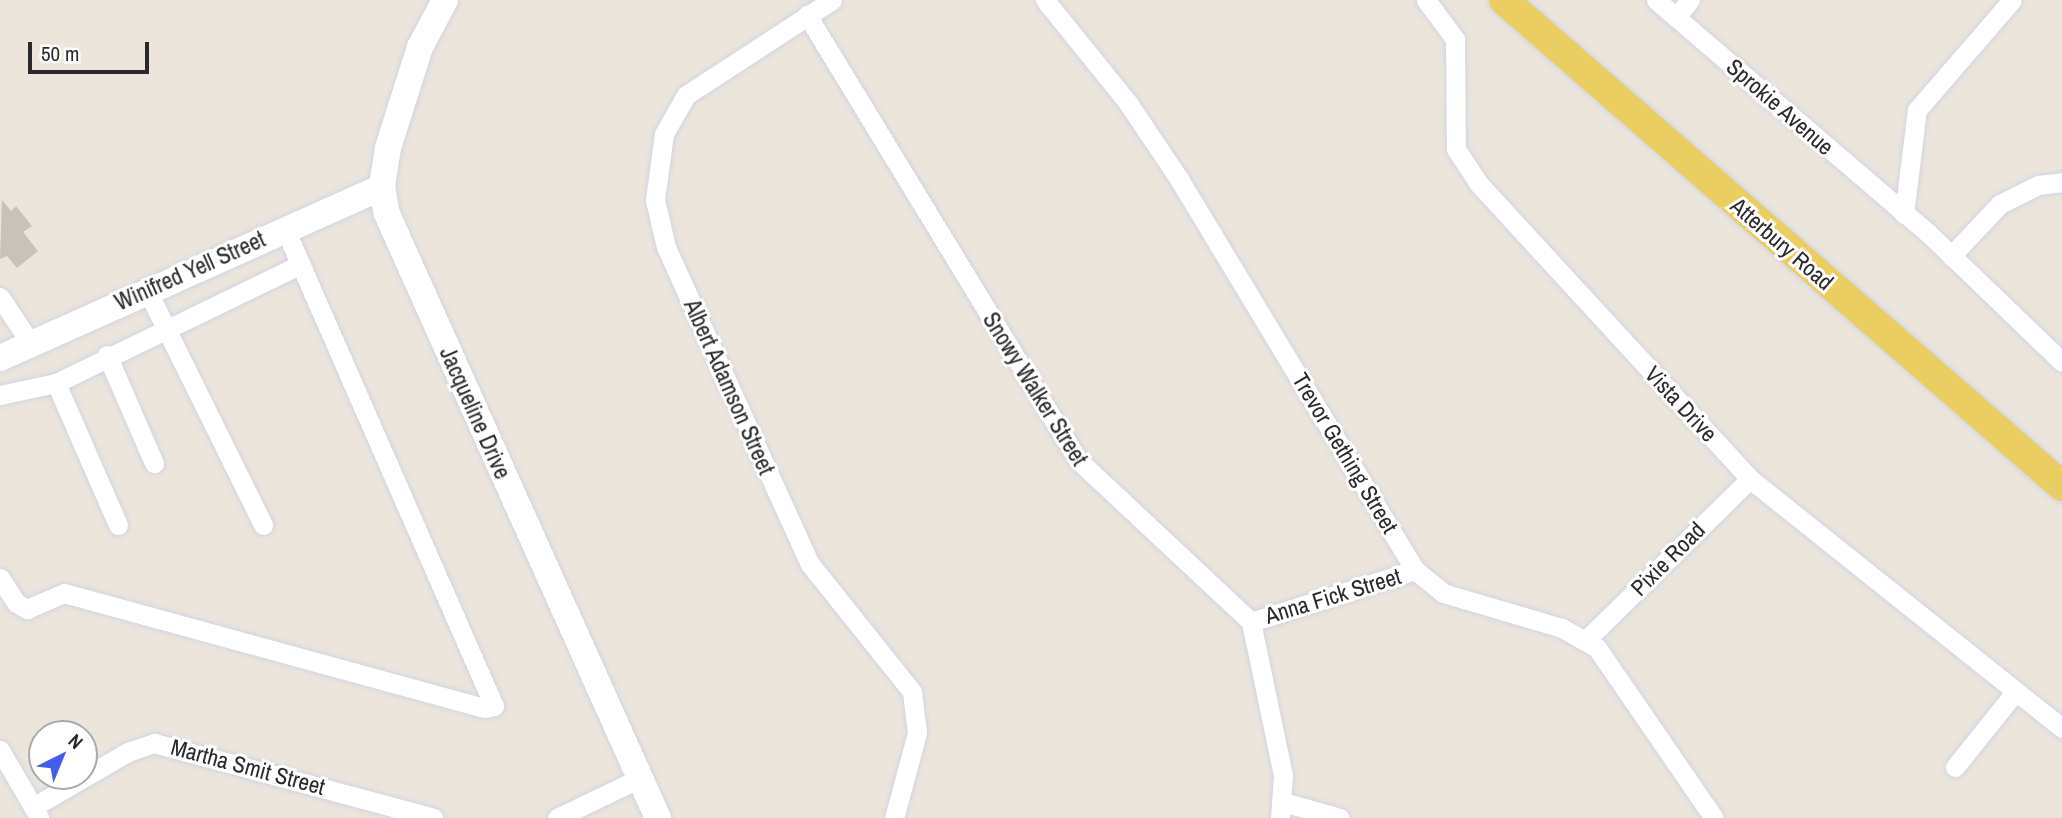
<!DOCTYPE html>
<style>
body{margin:0}
#map{position:relative;width:2062px;height:818px;overflow:hidden;background:#ebe5dc;font-family:"Archivo Narrow",sans-serif}
div>[style]{position:absolute}
.building>*{inset:0;background:#c7c3bb}
.roads{filter:drop-shadow(0 0 2px #d2d4e2) drop-shadow(0 0 2px #d2d4e2)}
.street>*{height:19px;margin:-9.5px;padding:0 9.5px;transform-origin:9.5px;border-radius:9.5px;background:#fff}
.secondary>*{height:26px;margin:-13px;padding:0 13px;transform-origin:13px;border-radius:13px;background:#fff}
.primary>*{height:30px;margin:-15px;padding:0 15px;transform-origin:15px;border-radius:15px;background:#ebce62}
span{translate:-50% -50%;white-space:nowrap;text-align:center;line-height:1.15;-webkit-text-stroke:6px #fff;paint-order:stroke}
.street-label{font-size:23px;color:#2a2a2a}
.north{position:absolute;left:28px;top:720px;width:70px;height:70px;box-sizing:border-box;background:#fff;border:2px solid #aaa;border-radius:50%;rotate:43deg;font-size:19px;font-weight:700;line-height:28px;text-align:center;color:#2a2a2a}
.north::after{content:'';display:block;margin:auto;width:24px;height:32px;background:#425ef2;clip-path:polygon(50% 0,100% 100%,50% 72%,0 100%)}
.scale{position:absolute;left:28px;top:42px;width:121px;height:32px;box-sizing:border-box;border:4px solid #2a2a2a;border-top:0;padding-left:9px;font-size:21px;line-height:24px;white-space:nowrap;color:#2a2a2a;-webkit-text-stroke:5px #fff;paint-order:stroke}
</style>
<div id="map">
<div class="building">
<div style="clip-path:polygon(2px 200px,11px 211px,16px 206px,32px 226px,23px 232px,38px 251px,17px 268px,7px 256px,0 259px)"></div>
</div>
<div class="roads">
<div class="street">
<div style="left:832px;top:0;width:174px;rotate:146.9deg"></div>
<div style="left:686px;top:95px;width:45px;rotate:119.4deg"></div>
<div style="left:664px;top:134px;width:67px;rotate:97.8deg"></div>
<div style="left:655px;top:200px;width:48px;rotate:76.8deg"></div>
<div style="left:666px;top:247px;width:348px;rotate:65.6deg"></div>
<div style="left:810px;top:564px;width:164px;rotate:51.4deg"></div>
<div style="left:912px;top:692px;width:41px;rotate:83deg"></div>
<div style="left:917px;top:733px;width:88px;rotate:105.1deg"></div>
<div style="left:1045px;top:0;width:132px;rotate:51.1deg"></div>
<div style="left:1128px;top:103px;width:92px;rotate:56.1deg"></div>
<div style="left:1179px;top:179px;width:457px;rotate:58.9deg"></div>
<div style="left:1415px;top:570px;width:36px;rotate:39deg"></div>
<div style="left:1443px;top:593px;width:124px;rotate:16.4deg"></div>
<div style="left:1562px;top:628px;width:40px;rotate:29.7deg"></div>
<div style="left:1597px;top:648px;width:206px;rotate:55.5deg"></div>
<div style="left:1426px;top:0;width:49px;rotate:53.4deg"></div>
<div style="left:1455px;top:39px;width:110px;rotate:89.5deg"></div>
<div style="left:1456px;top:149px;width:42px;rotate:56.7deg"></div>
<div style="left:1479px;top:184px;width:401px;rotate:47.4deg"></div>
<div style="left:1750px;top:479px;width:399px;rotate:38.6deg"></div>
<div style="left:1656px;top:0;width:357px;rotate:40.6deg"></div>
<div style="left:1927px;top:232px;width:187px;rotate:43.9deg"></div>
<div style="left:807px;top:15px;width:521px;rotate:58.66deg"></div>
<div style="left:1078px;top:460px;width:237px;rotate:43.1deg"></div>
<div style="left:1251px;top:622px;width:156px;rotate:78.2deg"></div>
<div style="left:1283px;top:775px;width:43px;rotate:94deg"></div>
<div style="left:1676px;top:17px;width:22px;rotate:-51deg"></div>
<div style="left:1904px;top:214px;width:105px;rotate:-82.9deg"></div>
<div style="left:1917px;top:110px;width:145px;rotate:-49.2deg"></div>
<div style="left:1951px;top:256px;width:71px;rotate:-46.7deg"></div>
<div style="left:2000px;top:204px;width:42px;rotate:-26.6deg"></div>
<div style="left:2038px;top:185px;width:24px;rotate:-7deg"></div>
<div style="left:147px;top:290px;width:262px;rotate:63.7deg"></div>
<div style="left:0;top:297px;width:56px;rotate:56.6deg"></div>
<div style="left:107px;top:355px;width:118px;rotate:66.5deg"></div>
<div style="left:56px;top:383px;width:155px;rotate:66.4deg"></div>
<div style="left:0;top:395px;width:57px;rotate:-12.1deg"></div>
<div style="left:56px;top:383px;width:272px;rotate:-25.9deg"></div>
<div style="left:0;top:578px;width:30px;rotate:57deg"></div>
<div style="left:16px;top:603px;width:13px;rotate:29deg"></div>
<div style="left:27px;top:609px;width:40px;rotate:-23.4deg"></div>
<div style="left:64px;top:593px;width:436px;rotate:15.3deg"></div>
<div style="left:485px;top:708px;width:9px;rotate:-13deg"></div>
<div style="left:494px;top:706px;width:521px;rotate:-113.66deg"></div>
<div style="left:1251px;top:622px;width:172px;rotate:-17.6deg"></div>
<div style="left:1586px;top:640px;width:230px;rotate:-44.5deg"></div>
<div style="left:0;top:750px;width:78px;rotate:59.8deg"></div>
<div style="left:1955px;top:767px;width:96px;rotate:-51.3deg"></div>
<div style="left:1283px;top:802px;width:59px;rotate:15.7deg"></div>
<div style="left:33px;top:807px;width:110px;rotate:-30.1deg"></div>
<div style="left:128px;top:752px;width:28px;rotate:-19deg"></div>
<div style="left:154px;top:743px;width:289px;rotate:15deg"></div>
<div style="left:557px;top:818px;width:92px;rotate:-25.7deg"></div>
</div>
<div class="secondary">
<div style="left:445px;top:0;width:53px;rotate:118deg"></div>
<div style="left:420px;top:47px;width:106px;rotate:107.6deg"></div>
<div style="left:388px;top:148px;width:39px;rotate:99deg"></div>
<div style="left:382px;top:187px;width:27px;rotate:80deg"></div>
<div style="left:387px;top:214px;width:662px;rotate:65.84deg"></div>
<div style="left:0;top:358px;width:419px;rotate:-24.1deg"></div>
</div>
<div class="primary">
<div style="left:1504px;top:0;width:740px;rotate:41.05deg"></div>
</div>
</div>
<div class="street-label">
<span style="left:1780px;top:107px;rotate:41deg">Sprokie Avenue</span>
<span style="left:1782px;top:244px;rotate:41deg">Atterbury Road</span>
<span style="left:190px;top:271px;rotate:-24deg">Winifred Yell Street</span>
<span style="left:729px;top:387px;rotate:66deg">Albert Adamson Street</span>
<span style="left:1035px;top:389px;rotate:58deg">Snowy Walker Street</span>
<span style="left:1681px;top:404px;rotate:47deg">Vista Drive</span>
<span style="left:475px;top:413px;rotate:66deg">Jacqueline Drive</span>
<span style="left:1345px;top:453px;rotate:59deg">Trevor Gething Street</span>
<span style="left:1668px;top:559px;rotate:-45deg">Pixie Road</span>
<span style="left:1333px;top:596px;rotate:-17deg">Anna Fick Street</span>
<span style="left:248px;top:767px;rotate:15deg">Martha Smit Street</span>
</div>
<div class="north">N</div>
<div class="scale">50 m</div>
</div>
